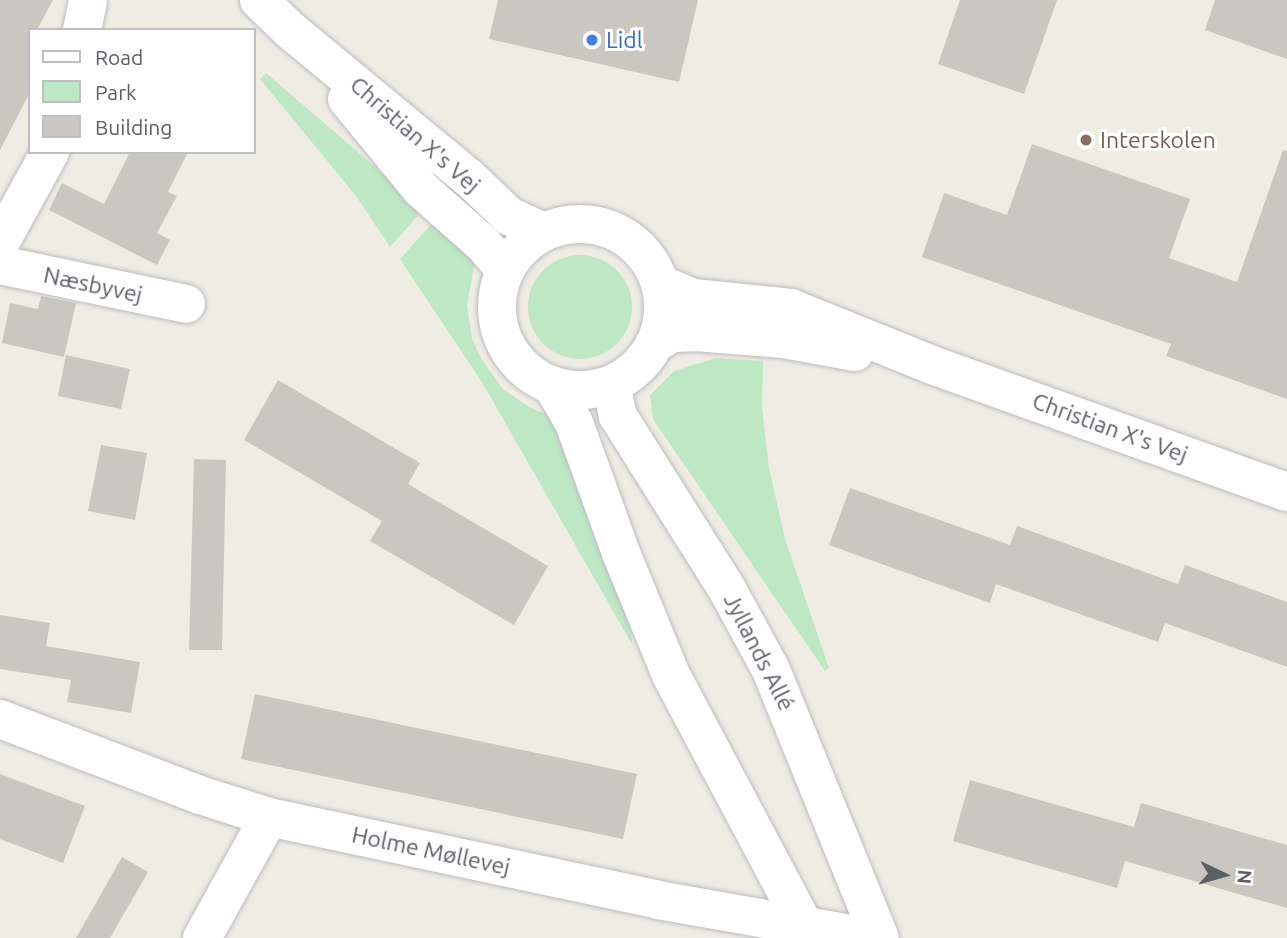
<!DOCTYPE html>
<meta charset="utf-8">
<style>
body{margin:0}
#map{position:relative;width:1287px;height:938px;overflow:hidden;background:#efede3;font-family:Ubuntu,sans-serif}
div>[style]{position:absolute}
.green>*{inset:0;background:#bee8c3}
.round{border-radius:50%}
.building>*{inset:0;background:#cac7c0}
.roads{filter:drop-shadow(0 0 2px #bbbcc3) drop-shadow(0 0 2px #bbbcc3)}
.minor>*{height:38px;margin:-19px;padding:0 19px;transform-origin:19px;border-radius:19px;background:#fff}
.minor>.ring{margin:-19px;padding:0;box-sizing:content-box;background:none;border:38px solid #fff;border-radius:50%}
.dots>*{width:19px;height:19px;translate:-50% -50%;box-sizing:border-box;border:4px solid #fff;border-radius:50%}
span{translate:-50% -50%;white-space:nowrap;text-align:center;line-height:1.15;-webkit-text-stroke:6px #fff;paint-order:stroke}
.shop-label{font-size:23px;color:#366cbe}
.left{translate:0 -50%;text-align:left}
.street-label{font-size:23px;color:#5b5e65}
.education-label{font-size:23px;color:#785e54}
.legend{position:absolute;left:28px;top:28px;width:228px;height:126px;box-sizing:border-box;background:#fff;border:2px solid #bdbfc1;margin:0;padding:9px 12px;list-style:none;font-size:21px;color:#5b5e65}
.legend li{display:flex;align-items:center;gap:14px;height:35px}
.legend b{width:35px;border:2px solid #bdbfc1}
.north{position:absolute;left:1189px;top:840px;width:70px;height:70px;-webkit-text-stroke:5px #fff;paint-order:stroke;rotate:95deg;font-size:19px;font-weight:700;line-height:28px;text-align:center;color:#5b5e65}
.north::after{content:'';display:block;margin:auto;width:24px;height:32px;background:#5b5e65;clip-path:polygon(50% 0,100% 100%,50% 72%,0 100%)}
</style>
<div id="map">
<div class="green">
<div style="clip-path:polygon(266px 73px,424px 209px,390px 247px,356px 196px,260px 79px)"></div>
<div style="clip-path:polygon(436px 219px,475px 259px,467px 306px,472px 339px,482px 360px,503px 389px,529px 407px,548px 415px,556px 424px,629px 622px,633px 646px,482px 382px,400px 259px)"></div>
<div class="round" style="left:528px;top:255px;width:104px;height:104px"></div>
<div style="clip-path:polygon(716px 358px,763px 361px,762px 408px,769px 468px,785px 539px,829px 668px,825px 671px,653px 419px,650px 395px,674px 371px)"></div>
</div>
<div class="building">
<div style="clip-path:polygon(0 0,53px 0,37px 30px,30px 30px,30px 92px,0 150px)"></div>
<div style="clip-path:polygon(498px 0,698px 0,679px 82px,489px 39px)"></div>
<div style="clip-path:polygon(960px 0,1057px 0,1024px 94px,938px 64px)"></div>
<div style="clip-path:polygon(1215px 0,1287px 0,1287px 59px,1205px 30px)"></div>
<div style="clip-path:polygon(1032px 144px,1190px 199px,1169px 258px,1237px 282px,1283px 150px,1287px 151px,1287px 399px,1166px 356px,1171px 344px,922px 257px,944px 193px,1007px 215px)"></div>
<div style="clip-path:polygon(130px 152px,188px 152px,168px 192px,177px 196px,157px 233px,170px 240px,157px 265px,49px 210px,62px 183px,104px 204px)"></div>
<div style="clip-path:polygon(41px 296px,76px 303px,64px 357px,2px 343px,10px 303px,38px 309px)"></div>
<div style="clip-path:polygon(66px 355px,130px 369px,121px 409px,58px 396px)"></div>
<div style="clip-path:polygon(278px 380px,420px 463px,408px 484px,548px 566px,514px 625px,370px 541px,382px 521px,244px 440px)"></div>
<div style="clip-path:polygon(101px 445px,147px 453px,135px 520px,88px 511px)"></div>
<div style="clip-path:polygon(194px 459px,226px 460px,222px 650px,189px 650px)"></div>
<div style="clip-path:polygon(850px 488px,1010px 545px,1017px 526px,1178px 584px,1185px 565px,1287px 602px,1287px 667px,1165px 623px,1158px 642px,996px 584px,990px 603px,829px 545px)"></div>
<div style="clip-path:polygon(0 615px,50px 623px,46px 646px,140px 662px,131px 713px,67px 702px,71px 680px,0 669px)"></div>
<div style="clip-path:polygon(255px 694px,637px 774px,623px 839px,241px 759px)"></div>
<div style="clip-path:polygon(0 774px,85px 806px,63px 863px,0 839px)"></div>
<div style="clip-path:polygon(970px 780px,1134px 827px,1141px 803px,1287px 845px,1287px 908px,1125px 861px,1117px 888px,953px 841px)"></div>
<div style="clip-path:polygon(122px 857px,148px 872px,110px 938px,76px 938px)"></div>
</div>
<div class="roads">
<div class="minor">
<div style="left:259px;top:0;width:43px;rotate:44.1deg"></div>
<div style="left:290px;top:30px;width:231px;rotate:39.6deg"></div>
<div style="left:468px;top:177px;width:57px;rotate:43.6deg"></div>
<div style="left:509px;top:216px;width:38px;rotate:25deg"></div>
<div style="left:82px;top:30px;width:29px;rotate:-78deg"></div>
<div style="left:347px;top:99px;width:117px;rotate:50.6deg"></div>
<div style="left:421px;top:189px;width:84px;rotate:41.6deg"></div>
<div style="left:484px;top:245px;width:33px;rotate:50deg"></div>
<div class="ring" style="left:497px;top:224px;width:128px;height:128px"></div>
<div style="left:0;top:243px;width:104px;rotate:-61.2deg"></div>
<div style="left:0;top:265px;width:190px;rotate:11.8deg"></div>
<div style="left:660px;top:284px;width:36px;rotate:23deg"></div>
<div style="left:693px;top:298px;width:99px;rotate:5.8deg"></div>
<div style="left:791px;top:308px;width:152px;rotate:22deg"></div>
<div style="left:932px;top:365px;width:377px;rotate:19.7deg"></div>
<div style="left:655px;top:343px;width:20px;rotate:-30deg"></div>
<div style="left:672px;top:333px;width:23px;rotate:-2deg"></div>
<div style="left:695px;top:332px;width:89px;rotate:4.5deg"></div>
<div style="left:784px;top:339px;width:72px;rotate:10.4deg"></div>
<div style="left:616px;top:382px;width:11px;rotate:105deg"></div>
<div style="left:613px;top:393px;width:24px;rotate:78deg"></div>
<div style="left:618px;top:416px;width:207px;rotate:57.8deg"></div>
<div style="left:728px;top:591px;width:90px;rotate:61.4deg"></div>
<div style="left:771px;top:670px;width:289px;rotate:67.9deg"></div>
<div style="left:552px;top:385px;width:44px;rotate:59.9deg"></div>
<div style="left:574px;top:423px;width:138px;rotate:70.1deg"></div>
<div style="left:621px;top:553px;width:132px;rotate:67.7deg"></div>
<div style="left:671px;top:675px;width:298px;rotate:62deg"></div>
<div style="left:0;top:719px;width:214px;rotate:20.8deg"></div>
<div style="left:200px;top:795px;width:72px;rotate:17.7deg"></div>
<div style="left:269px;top:817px;width:398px;rotate:12deg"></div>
<div style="left:658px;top:900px;width:219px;rotate:10deg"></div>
<div style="left:202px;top:938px;width:138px;rotate:-61deg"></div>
</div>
</div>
<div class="dots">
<div style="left:592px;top:40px;background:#3f7fe0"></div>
<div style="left:1086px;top:140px;background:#8d6e63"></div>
</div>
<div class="shop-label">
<span class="left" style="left:606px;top:40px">Lidl</span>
</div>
<div class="street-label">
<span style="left:415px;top:135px;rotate:41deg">Christian X's Vej</span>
<span style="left:93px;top:285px;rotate:12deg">Næsbyvej</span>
<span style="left:1110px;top:428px;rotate:20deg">Christian X's Vej</span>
<span style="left:759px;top:652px;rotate:63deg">Jyllands Allé</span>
<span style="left:431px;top:851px;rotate:12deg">Holme Møllevej</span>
</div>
<div class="education-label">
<span class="left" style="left:1100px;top:140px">Interskolen</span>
</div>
<ul class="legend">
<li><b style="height:9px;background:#fff"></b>Road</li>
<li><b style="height:19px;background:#bee8c3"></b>Park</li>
<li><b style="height:19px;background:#cac7c0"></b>Building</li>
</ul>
<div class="north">N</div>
</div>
